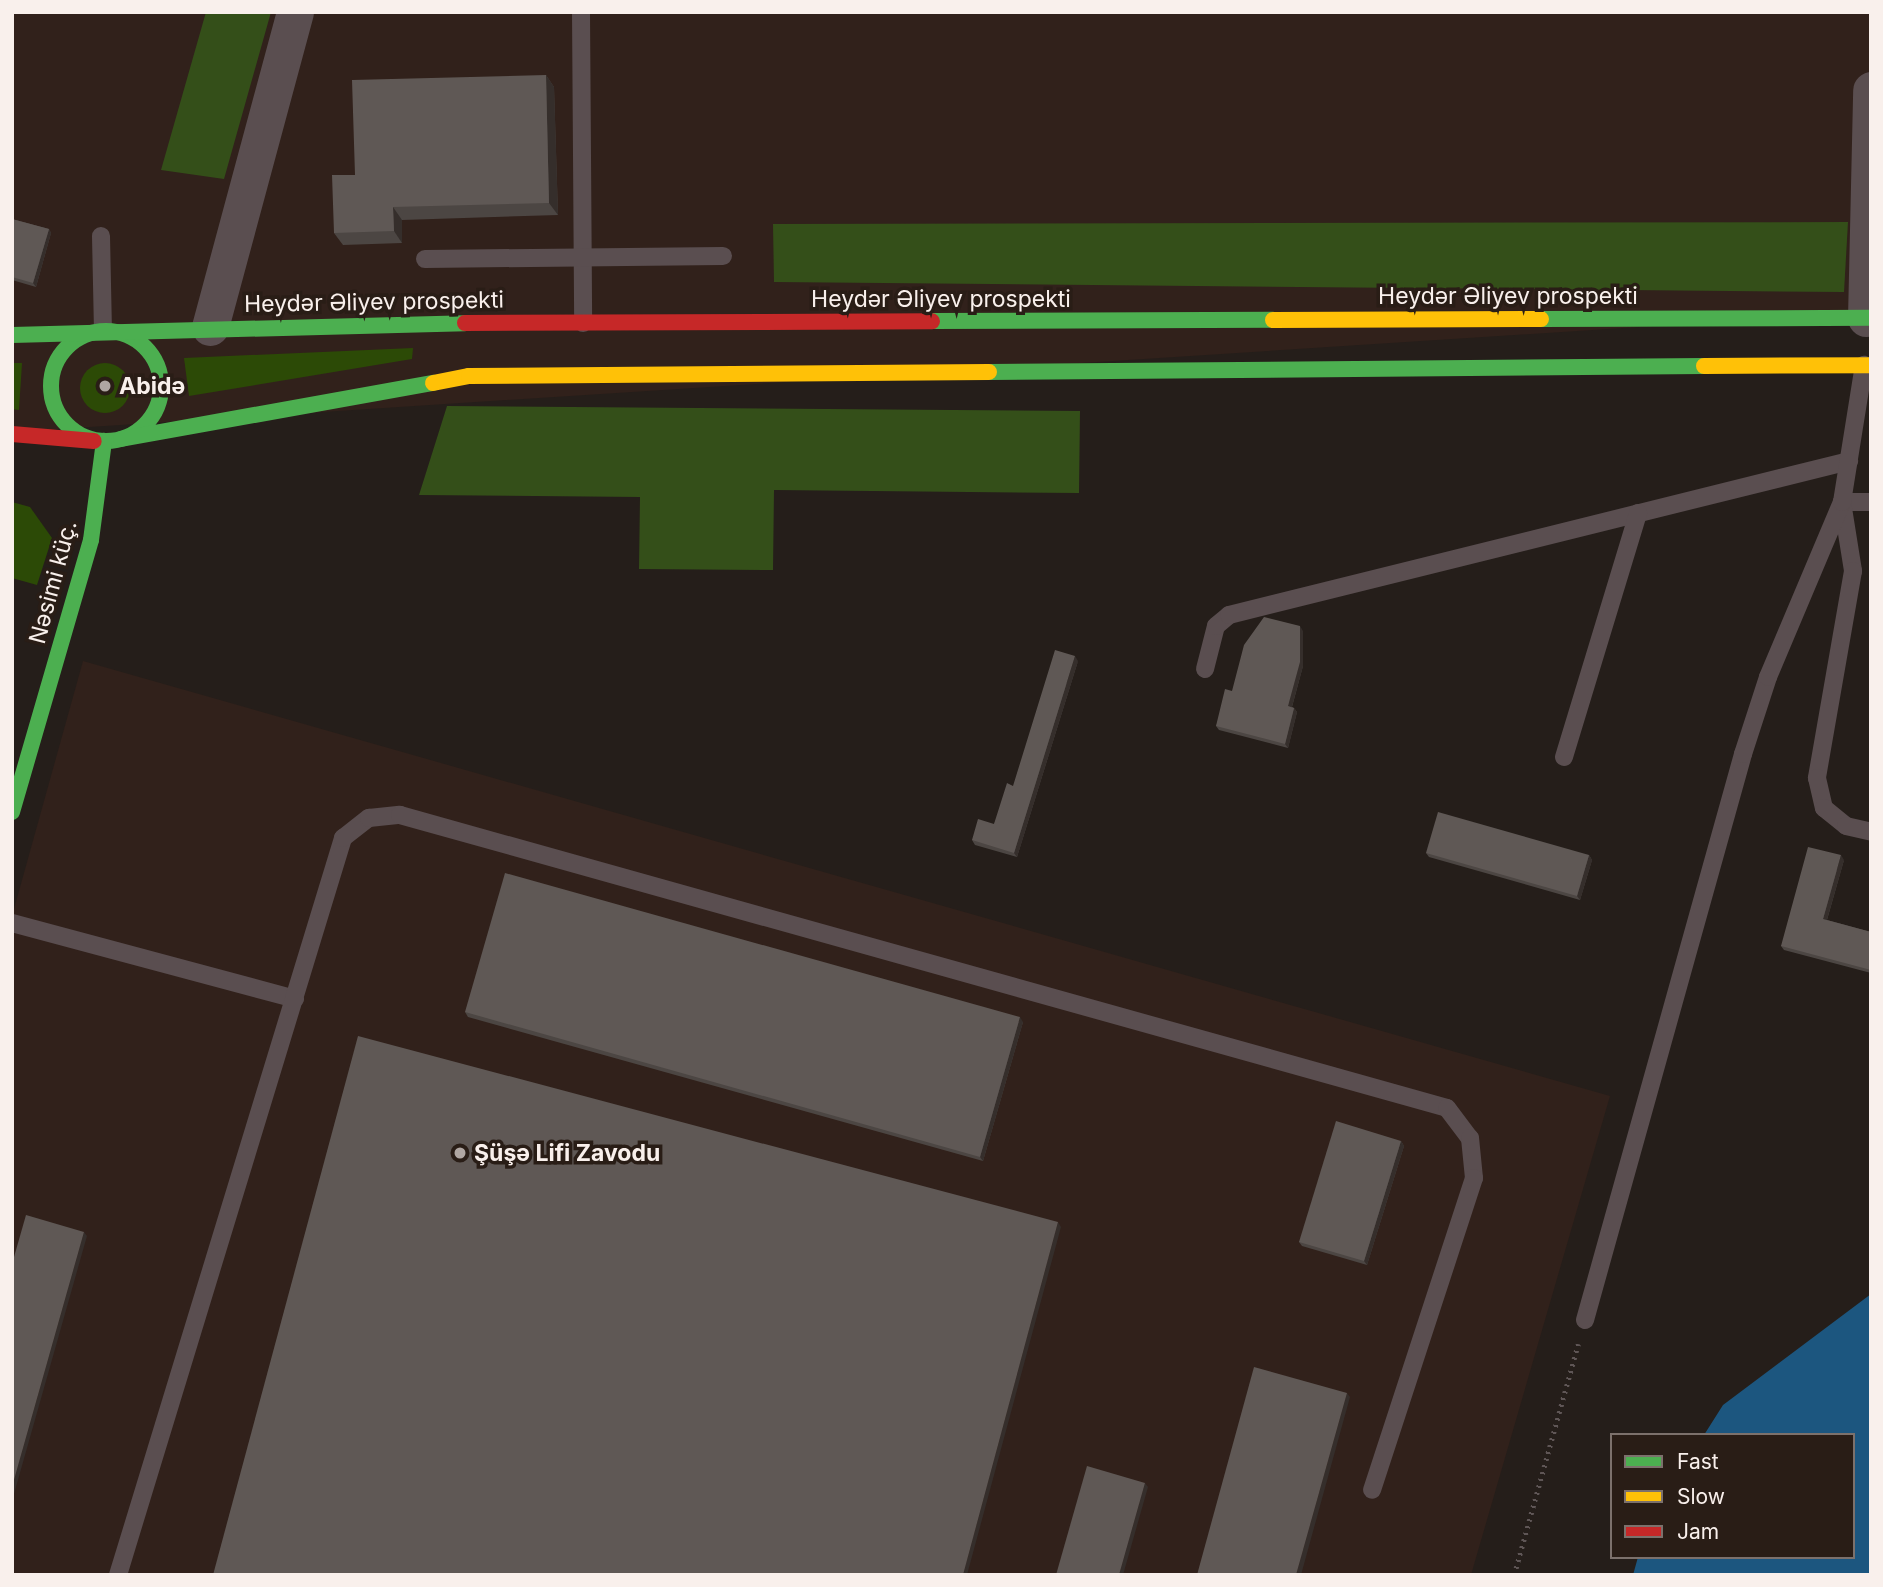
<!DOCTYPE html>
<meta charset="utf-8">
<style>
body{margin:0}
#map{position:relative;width:1883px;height:1587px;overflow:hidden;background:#251e1a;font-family:Inter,sans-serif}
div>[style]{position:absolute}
.industrial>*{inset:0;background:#31211b}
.green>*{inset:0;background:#2c4a06}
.round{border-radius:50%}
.forest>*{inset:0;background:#344f19}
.water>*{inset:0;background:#1c567f}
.path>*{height:4.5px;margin-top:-2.25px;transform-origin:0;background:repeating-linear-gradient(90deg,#5f5656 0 2px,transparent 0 7px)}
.lane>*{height:18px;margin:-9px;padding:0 9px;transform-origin:9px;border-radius:9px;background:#5a4e50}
.street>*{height:37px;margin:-18.5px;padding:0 18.5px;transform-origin:18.5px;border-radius:18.5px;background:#5a4e50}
.fast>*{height:16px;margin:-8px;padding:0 8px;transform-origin:8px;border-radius:8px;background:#4caf50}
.fast>.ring{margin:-8px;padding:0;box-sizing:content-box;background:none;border:16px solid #4caf50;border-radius:50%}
.slow>*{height:16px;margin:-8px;padding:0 8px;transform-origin:8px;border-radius:8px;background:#ffc107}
.jam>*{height:16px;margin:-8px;padding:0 8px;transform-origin:8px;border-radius:8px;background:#c62828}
.wall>*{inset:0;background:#4c4643}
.shaded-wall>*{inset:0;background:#352e2b}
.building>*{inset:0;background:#5f5855}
.dots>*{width:19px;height:19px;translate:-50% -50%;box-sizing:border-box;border:4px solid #291d16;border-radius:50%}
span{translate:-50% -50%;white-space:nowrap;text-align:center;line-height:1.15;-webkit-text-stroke:7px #291d16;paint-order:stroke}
.street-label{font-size:23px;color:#f9f0ec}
.poi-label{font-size:23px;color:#f9f0ec;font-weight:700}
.left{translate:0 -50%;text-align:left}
.frame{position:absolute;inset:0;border:14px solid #f9f0ec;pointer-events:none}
.legend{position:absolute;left:1610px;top:1433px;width:245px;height:126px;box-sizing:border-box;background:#291d16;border:2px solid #7c716c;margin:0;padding:9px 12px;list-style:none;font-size:21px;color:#f9f0ec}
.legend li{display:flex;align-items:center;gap:14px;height:35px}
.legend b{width:35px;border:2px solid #7c716c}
</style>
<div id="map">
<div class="industrial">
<div style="clip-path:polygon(12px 12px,1871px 12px,1871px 312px,12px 432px)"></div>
<div style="clip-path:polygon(83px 661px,1610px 1096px,1471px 1575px,12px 1575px,12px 916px)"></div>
</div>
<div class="green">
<div style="clip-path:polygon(413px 348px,412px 359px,189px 396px,184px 358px)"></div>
<div style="clip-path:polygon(12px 363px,22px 363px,19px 410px,12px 409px)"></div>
<div class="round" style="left:80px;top:363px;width:50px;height:50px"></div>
<div style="clip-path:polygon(12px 502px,30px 507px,52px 538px,37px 585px,12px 578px)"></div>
</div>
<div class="forest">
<div style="clip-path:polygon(206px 12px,271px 12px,224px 179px,161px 170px)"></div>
<div style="clip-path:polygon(1848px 222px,1844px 292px,774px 282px,773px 224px)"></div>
<div style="clip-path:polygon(447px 406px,1080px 411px,1079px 493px,774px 490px,773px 570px,639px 569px,640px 497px,419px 495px)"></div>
</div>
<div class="water">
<div style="clip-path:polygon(1871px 1294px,1871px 1575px,1633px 1575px,1638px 1557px,1853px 1557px,1853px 1435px,1704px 1435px,1723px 1405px)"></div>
</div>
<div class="path">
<div style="left:1514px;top:1575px;width:240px;rotate:-74.5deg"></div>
</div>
<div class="lane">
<div style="left:581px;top:12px;width:311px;rotate:89.6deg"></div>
<div style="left:101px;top:236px;width:95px;rotate:88.8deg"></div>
<div style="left:425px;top:259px;width:298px;rotate:-0.6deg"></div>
<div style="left:1871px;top:502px;width:29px;rotate:180deg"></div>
<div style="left:1842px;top:502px;width:70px;rotate:80.9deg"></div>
<div style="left:1853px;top:571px;width:210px;rotate:99.9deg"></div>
<div style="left:1817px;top:778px;width:31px;rotate:77deg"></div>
<div style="left:1824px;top:808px;width:28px;rotate:39deg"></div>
<div style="left:1846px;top:826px;width:26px;rotate:13deg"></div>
<div style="left:1205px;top:669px;width:44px;rotate:-75.7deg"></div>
<div style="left:1216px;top:626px;width:17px;rotate:-40deg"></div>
<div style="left:1229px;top:615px;width:639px;rotate:-13.95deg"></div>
<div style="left:1564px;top:757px;width:255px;rotate:-73.1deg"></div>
<div style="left:12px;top:923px;width:293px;rotate:15deg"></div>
<div style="left:1585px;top:1320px;width:588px;rotate:-74.4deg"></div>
<div style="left:1743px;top:754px;width:81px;rotate:-72deg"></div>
<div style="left:1768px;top:677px;width:190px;rotate:-67.1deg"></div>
<div style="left:1842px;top:502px;width:139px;rotate:-80.9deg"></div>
<div style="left:118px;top:1575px;width:771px;rotate:-73.02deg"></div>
<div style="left:343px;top:838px;width:33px;rotate:-38deg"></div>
<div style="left:369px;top:818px;width:31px;rotate:-6deg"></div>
<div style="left:400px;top:815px;width:1087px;rotate:15.63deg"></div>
<div style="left:1447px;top:1108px;width:38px;rotate:53deg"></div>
<div style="left:1470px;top:1138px;width:40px;rotate:84.3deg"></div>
<div style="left:1474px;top:1178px;width:328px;rotate:108.1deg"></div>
</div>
<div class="street">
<div style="left:1866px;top:318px;width:228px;rotate:-88.7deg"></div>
<div style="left:210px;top:327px;width:326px;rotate:-74.9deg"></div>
</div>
<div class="fast">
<div style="left:1541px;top:319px;width:330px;rotate:-0.2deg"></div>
<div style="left:932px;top:321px;width:341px;rotate:-0.2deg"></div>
<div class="ring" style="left:51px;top:331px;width:94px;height:94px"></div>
<div style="left:12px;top:335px;width:453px;rotate:-1.5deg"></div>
<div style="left:989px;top:372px;width:715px;rotate:-0.48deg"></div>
<div style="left:121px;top:439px;width:317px;rotate:-10.2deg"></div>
<div style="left:12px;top:812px;width:283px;rotate:-73.8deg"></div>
<div style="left:91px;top:540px;width:100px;rotate:-82.5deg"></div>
</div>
<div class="slow">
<div style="left:1273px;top:320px;width:268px;rotate:-0.2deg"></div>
<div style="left:1704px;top:366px;width:167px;rotate:-0.3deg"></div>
<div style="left:433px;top:383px;width:37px;rotate:-11deg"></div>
<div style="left:469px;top:376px;width:520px;rotate:-0.44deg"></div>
</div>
<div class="jam">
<div style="left:465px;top:323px;width:467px;rotate:-0.2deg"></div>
<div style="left:12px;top:434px;width:82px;rotate:4.9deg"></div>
</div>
<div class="wall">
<div style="clip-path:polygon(546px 75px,554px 87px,558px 215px,402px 220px,402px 243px,343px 245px,334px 233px,355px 175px)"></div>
<div style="clip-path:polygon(12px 219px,49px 229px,51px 233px,36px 287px,12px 280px)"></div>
<div style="clip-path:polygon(1303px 631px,1303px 666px,1292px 707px,1294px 708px,1297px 712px,1288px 748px,1219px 730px,1216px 726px,1232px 691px)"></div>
<div style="clip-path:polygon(1078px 661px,1017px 857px,975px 845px,972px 840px,994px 824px)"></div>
<div style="clip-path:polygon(1426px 853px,1589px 855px,1592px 860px,1580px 900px,1429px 857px)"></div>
<div style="clip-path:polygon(1844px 860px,1827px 920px,1871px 932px,1871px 973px,1784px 950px,1781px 946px)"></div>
<div style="clip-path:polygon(465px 1012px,1023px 1022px,983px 1161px,468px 1017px)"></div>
<div style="clip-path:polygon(1401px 1141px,1404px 1146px,1367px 1265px,1302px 1246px,1299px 1242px)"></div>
</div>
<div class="shaded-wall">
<div style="clip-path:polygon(546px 75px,554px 87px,558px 215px,549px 203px)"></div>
<div style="clip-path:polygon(393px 207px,402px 220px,402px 243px,394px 231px)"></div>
<div style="clip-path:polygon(49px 229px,51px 233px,36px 287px,33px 283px)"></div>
<div style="clip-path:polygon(1300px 626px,1303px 631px,1303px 666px,1291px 710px,1288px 706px)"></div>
<div style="clip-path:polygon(1075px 656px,1078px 661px,1017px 857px,1014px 853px)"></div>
<div style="clip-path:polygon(1294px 708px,1297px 712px,1288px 748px,1285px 744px)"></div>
<div style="clip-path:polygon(1589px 855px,1592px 860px,1580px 900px,1577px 896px)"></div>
<div style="clip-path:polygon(1841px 855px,1844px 860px,1826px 923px,1823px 919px)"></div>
<div style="clip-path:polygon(1020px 1017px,1023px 1022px,983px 1161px,980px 1157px)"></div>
<div style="clip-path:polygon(1401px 1141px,1404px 1146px,1367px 1265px,1364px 1261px)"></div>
<div style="clip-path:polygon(1058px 1222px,1061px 1227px,967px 1575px,963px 1575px)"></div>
<div style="clip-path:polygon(84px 1232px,87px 1236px,12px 1501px,12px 1487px)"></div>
<div style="clip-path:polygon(1347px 1393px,1350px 1397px,1301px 1575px,1296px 1575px)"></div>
<div style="clip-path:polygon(1145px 1483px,1148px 1487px,1123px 1575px,1119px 1575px)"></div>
</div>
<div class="building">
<div style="clip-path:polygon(546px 75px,549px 203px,393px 207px,394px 231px,334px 233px,332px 175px,355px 175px,352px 80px)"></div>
<div style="clip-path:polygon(12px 219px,49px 229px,33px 283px,12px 277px)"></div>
<div style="clip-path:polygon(1264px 617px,1300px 626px,1300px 662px,1288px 706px,1294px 708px,1285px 744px,1216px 726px,1225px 689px,1232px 691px,1244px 645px)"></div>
<div style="clip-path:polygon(1055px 650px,1075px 656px,1014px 853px,972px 840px,978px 819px,994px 824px,1007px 783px,1013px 786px)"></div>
<div style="clip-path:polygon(1438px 812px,1589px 855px,1577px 896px,1426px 853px)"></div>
<div style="clip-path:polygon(1808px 847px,1841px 855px,1823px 919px,1871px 932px,1871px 970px,1781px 946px)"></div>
<div style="clip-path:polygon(505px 873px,1020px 1017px,980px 1157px,465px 1012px)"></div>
<div style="clip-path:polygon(358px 1036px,1058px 1222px,963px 1575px,213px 1575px)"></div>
<div style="clip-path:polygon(1336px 1121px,1401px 1141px,1364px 1261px,1299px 1242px)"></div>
<div style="clip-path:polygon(26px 1215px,84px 1232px,12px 1487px,12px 1264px)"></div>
<div style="clip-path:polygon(1254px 1367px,1347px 1393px,1296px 1575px,1197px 1575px)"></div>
<div style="clip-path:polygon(1087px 1466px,1145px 1483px,1119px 1575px,1056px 1575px)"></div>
</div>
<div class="dots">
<div style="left:105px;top:386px;background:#afa6a2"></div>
<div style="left:460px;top:1153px;background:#afa6a2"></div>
</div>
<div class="street-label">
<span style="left:1508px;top:296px">Heydər Əliyev prospekti</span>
<span style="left:941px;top:299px">Heydər Əliyev prospekti</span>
<span style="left:374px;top:302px;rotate:-1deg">Heydər Əliyev prospekti</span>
<span style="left:53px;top:582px;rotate:-75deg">Nəsimi küç.</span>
</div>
<div class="poi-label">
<span class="left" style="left:119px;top:386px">Abidə</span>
<span class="left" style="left:474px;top:1153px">Şüşə Lifi Zavodu</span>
</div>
<div class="frame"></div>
<ul class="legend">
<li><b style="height:9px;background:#4caf50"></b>Fast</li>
<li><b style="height:9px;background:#ffc107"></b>Slow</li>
<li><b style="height:9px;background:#c62828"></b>Jam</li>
</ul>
</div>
